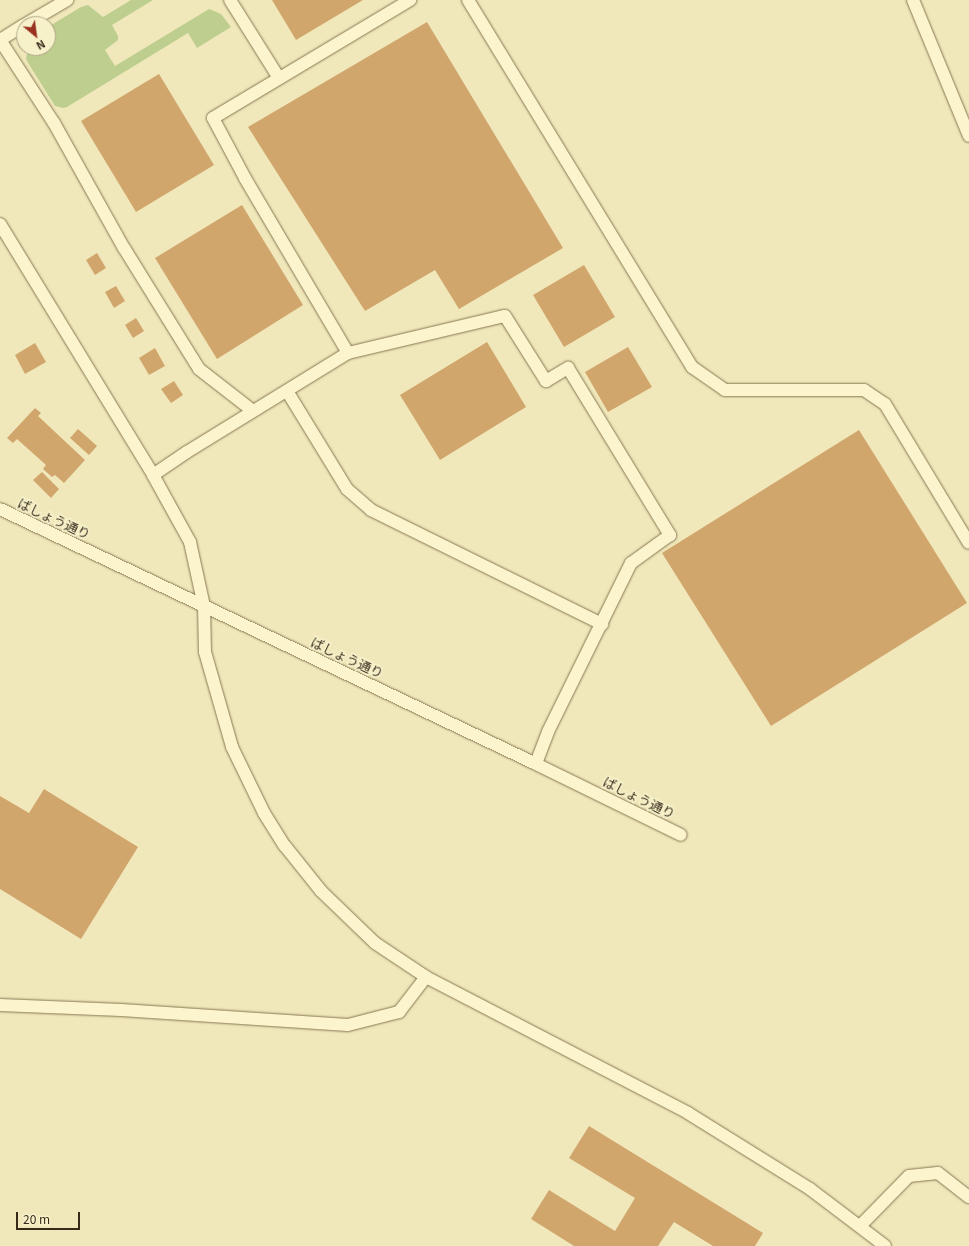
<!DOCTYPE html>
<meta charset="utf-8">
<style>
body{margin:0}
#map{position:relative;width:969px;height:1246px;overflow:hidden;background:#f0e8ba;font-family:Georgia,"Noto Sans JP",serif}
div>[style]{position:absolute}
.green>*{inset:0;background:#bdce8e}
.building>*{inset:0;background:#d1a66d}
.roads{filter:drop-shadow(0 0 1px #887754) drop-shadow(0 0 1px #887754)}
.lane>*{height:12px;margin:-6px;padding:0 6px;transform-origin:6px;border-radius:6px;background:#fbf4cd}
span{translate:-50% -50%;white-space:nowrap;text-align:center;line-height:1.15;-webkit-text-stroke:3.5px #f7f1ca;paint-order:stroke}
.street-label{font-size:13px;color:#362b1a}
.north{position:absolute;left:16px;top:16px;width:40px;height:40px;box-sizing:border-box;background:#f7f1ca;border:1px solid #aaa284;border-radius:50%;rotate:151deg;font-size:11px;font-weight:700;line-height:16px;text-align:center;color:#362b1a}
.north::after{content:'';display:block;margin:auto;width:14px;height:18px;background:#9b3120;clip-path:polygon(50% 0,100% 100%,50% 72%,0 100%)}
.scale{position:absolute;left:16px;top:1212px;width:64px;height:18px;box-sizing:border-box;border:2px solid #362b1a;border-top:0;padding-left:5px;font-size:12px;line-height:14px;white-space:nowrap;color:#362b1a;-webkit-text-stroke:3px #f7f1ca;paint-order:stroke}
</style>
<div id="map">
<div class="green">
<div style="clip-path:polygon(131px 0,153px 0,112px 25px,118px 36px,118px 40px,105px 50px,115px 66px,209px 9px,221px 14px,231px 27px,197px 48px,188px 33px,67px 107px,63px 108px,55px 106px,30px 66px,26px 59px,28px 48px,48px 48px,48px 27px,81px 7px,88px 5px,103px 17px)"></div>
</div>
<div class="building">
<div style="clip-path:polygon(272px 0,363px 0,296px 40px)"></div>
<div style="clip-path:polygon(427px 22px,563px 248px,459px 309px,435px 270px,365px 311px,248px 127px)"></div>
<div style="clip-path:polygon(159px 74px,214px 165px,136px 212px,81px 121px)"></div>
<div style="clip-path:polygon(242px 205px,303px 305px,217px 359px,155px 258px)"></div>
<div style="clip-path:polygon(97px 253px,106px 268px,95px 275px,86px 260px)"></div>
<div style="clip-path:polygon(584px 265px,615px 317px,564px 347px,533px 295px)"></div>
<div style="clip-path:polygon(116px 286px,125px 301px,114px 308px,105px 292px)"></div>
<div style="clip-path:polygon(136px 318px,144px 331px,133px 338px,125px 325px)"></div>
<div style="clip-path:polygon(487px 342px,526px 407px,440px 460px,400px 395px)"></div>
<div style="clip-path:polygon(35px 343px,46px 362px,25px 374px,15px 355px)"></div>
<div style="clip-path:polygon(628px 347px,652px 387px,608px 412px,585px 372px)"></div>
<div style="clip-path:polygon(155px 348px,165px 366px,149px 375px,139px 358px)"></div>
<div style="clip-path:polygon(174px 381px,183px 395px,171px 403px,161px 389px)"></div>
<div style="clip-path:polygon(35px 408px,41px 413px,38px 416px,85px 460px,64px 483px,55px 475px,52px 477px,43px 469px,46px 465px,17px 439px,13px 443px,7px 438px)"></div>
<div style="clip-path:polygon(78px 429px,97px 446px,89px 455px,70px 438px)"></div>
<div style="clip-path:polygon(859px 430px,967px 603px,771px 726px,662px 553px)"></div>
<div style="clip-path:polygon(42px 472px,59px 489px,51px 498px,33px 480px)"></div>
<div style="clip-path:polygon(44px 789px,138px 847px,81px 939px,0 889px,0 796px,29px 813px)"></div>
<div style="clip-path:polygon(589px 1126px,763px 1233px,755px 1246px,713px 1246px,674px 1222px,658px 1246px,574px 1246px,531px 1219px,549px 1190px,615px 1231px,635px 1198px,569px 1158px)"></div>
</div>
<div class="roads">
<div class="lane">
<div style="left:230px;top:0;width:92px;rotate:57.9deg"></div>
<div style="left:468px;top:0;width:430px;rotate:58.6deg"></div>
<div style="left:692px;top:367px;width:40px;rotate:34.9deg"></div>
<div style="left:725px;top:390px;width:139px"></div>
<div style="left:864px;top:390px;width:25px;rotate:34deg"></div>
<div style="left:885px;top:404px;width:162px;rotate:58.9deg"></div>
<div style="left:913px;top:0;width:147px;rotate:67.6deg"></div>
<div style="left:26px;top:24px;width:48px;rotate:-30.3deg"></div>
<div style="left:0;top:40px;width:99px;rotate:57deg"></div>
<div style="left:54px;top:123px;width:143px;rotate:60.8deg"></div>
<div style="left:124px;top:248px;width:142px;rotate:58.2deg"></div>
<div style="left:199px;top:369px;width:68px;rotate:37.9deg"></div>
<div style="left:0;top:40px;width:28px;rotate:-32deg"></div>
<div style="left:0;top:224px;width:294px;rotate:58.6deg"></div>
<div style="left:153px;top:475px;width:77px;rotate:61.1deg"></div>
<div style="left:190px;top:542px;width:66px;rotate:77.7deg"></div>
<div style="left:204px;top:606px;width:46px;rotate:88.8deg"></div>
<div style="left:205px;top:652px;width:99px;rotate:74.1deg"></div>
<div style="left:232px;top:747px;width:73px;rotate:64.1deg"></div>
<div style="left:264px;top:813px;width:39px;rotate:58deg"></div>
<div style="left:285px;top:846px;width:58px;rotate:51.3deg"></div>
<div style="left:321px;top:891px;width:75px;rotate:43.9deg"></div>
<div style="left:375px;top:943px;width:61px;rotate:33.7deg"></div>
<div style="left:426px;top:977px;width:295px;rotate:27.4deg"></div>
<div style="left:688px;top:1113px;width:144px;rotate:31.9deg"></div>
<div style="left:810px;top:1189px;width:94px;rotate:37.2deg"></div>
<div style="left:348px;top:353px;width:203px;rotate:-120.5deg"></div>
<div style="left:245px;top:178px;width:68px;rotate:-118.1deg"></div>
<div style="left:213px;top:118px;width:230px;rotate:-30.9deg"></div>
<div style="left:287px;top:391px;width:115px;rotate:58.5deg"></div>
<div style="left:347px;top:489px;width:32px;rotate:41deg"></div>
<div style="left:371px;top:510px;width:258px;rotate:26.3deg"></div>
<div style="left:153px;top:475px;width:41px;rotate:-34.1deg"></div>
<div style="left:187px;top:452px;width:189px;rotate:-31.6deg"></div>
<div style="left:348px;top:353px;width:161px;rotate:-13.3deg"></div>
<div style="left:505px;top:316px;width:77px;rotate:57.8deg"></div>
<div style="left:546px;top:381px;width:26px;rotate:-31deg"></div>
<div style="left:568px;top:368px;width:196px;rotate:58.6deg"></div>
<div style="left:670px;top:535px;width:48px;rotate:144.3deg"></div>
<div style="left:631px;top:563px;width:188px;rotate:116.2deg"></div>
<div style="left:548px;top:732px;width:34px;rotate:111deg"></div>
<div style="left:0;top:509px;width:594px;rotate:25.44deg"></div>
<div style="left:536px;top:764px;width:161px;rotate:26.1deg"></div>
<div style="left:0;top:1005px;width:121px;rotate:2.4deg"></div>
<div style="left:121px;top:1010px;width:227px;rotate:3.8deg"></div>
<div style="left:348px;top:1025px;width:53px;rotate:-14.3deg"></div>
<div style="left:399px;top:1012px;width:44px;rotate:-52.4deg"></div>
<div style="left:860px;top:1226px;width:70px;rotate:-45.6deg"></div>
<div style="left:909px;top:1176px;width:29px;rotate:-6deg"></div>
<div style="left:938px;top:1173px;width:39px;rotate:38deg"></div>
</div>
</div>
<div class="street-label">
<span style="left:54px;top:519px;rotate:25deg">ばしょう通り</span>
<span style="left:347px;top:658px;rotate:25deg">ばしょう通り</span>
<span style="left:639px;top:798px;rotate:26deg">ばしょう通り</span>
</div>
<div class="north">N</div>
<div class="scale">20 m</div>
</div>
